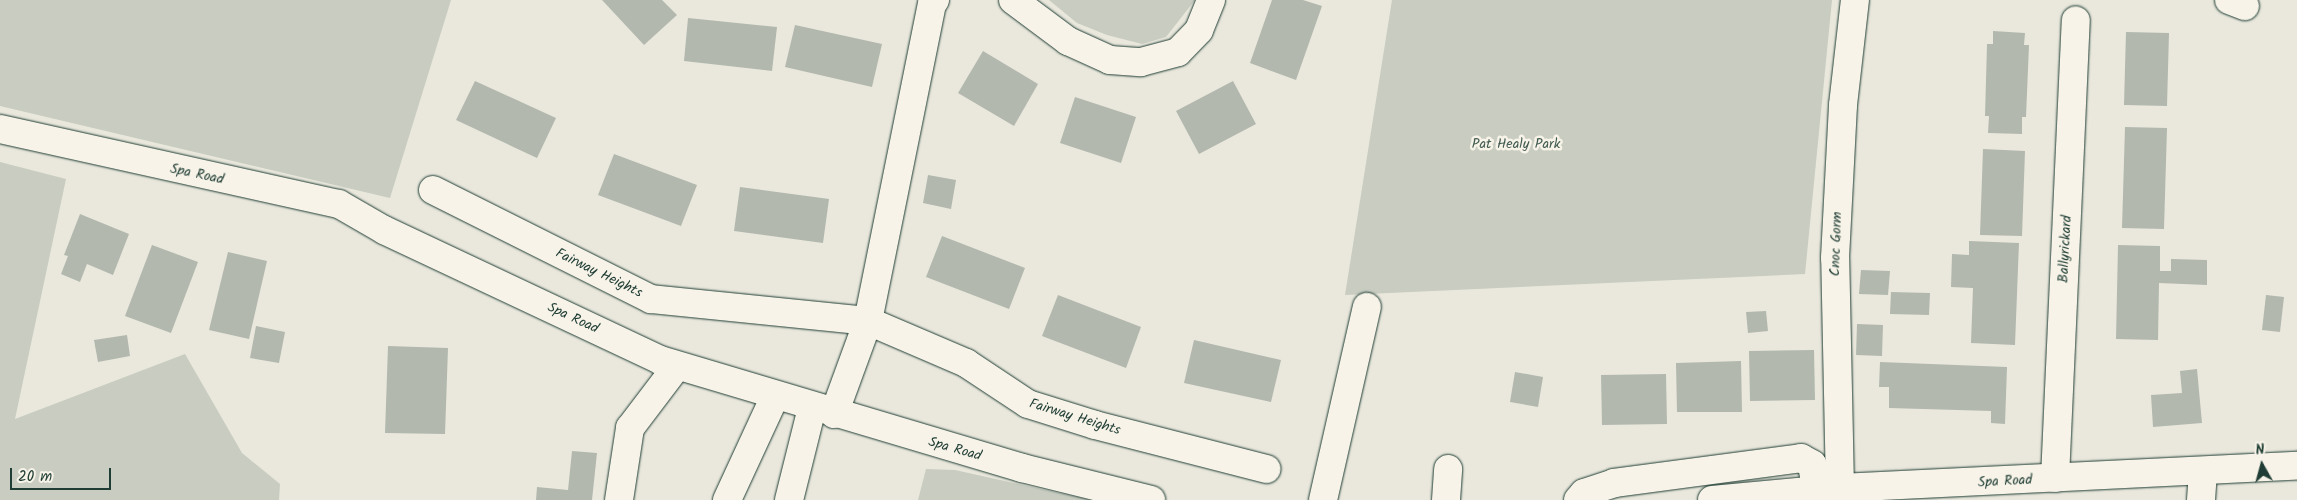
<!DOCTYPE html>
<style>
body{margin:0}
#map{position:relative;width:2297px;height:500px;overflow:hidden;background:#eae8dd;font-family:Kalam,sans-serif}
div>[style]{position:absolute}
.green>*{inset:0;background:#c8ccc1}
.building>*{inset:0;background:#b2b8ae}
.roads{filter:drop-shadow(0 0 1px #1f3d34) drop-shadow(0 0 1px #1f3d34)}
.minor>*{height:28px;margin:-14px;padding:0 14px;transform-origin:14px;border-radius:14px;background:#f7f3e8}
span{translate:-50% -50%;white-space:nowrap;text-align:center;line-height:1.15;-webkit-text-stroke:5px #f7f3e8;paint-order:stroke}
.park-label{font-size:14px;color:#415a50}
.street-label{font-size:14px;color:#1f3d34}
.north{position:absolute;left:2237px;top:440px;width:50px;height:50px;-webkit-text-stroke:4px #f7f3e8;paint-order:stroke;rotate:353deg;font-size:14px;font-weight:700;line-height:20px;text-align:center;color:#1f3d34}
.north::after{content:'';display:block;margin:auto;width:18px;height:22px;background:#1f3d34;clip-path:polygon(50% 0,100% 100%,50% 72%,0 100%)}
.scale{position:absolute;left:10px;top:468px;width:101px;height:22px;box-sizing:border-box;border:2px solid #1f3d34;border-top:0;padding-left:6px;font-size:15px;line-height:18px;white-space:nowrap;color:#1f3d34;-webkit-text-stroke:4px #f7f3e8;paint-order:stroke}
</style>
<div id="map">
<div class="green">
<div style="clip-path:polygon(0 0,451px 0,390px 198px,0 106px)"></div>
<div style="clip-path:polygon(1049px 0,1195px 0,1166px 37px,1142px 44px,1107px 35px,1077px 23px)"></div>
<div style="clip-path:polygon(1392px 0,1832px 0,1805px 274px,1345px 295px)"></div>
<div style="clip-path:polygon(0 162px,66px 179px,15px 419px,185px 354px,242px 453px,280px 484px,279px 500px,0 500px)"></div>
<div style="clip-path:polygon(926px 469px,955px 470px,1091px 500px,918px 500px)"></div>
</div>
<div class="building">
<div style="clip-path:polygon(602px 0,662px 0,677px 15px,644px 45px)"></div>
<div style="clip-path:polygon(1272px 0,1303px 0,1322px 6px,1296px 80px,1250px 63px)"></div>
<div style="clip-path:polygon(688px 18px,777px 27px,772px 71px,684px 61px)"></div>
<div style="clip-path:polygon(795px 25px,882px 44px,872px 87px,785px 67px)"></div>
<div style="clip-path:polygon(1993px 31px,2025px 33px,2024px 45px,2029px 45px,2026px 117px,2022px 117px,2022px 134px,1988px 133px,1989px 116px,1985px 116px,1987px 44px,1993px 44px)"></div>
<div style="clip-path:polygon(2126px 32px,2169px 33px,2167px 106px,2124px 105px)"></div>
<div style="clip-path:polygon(983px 51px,1038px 84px,1014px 126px,958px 93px)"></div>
<div style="clip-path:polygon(475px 81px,556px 118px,537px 158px,456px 120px)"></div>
<div style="clip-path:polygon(1233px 81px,1256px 124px,1199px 154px,1176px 111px)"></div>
<div style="clip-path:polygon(1075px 97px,1136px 117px,1121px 163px,1060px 143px)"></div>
<div style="clip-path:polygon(2125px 127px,2167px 128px,2164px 229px,2122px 228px)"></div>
<div style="clip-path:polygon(1983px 149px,2025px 151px,2022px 236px,1980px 235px)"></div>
<div style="clip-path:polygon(614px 154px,697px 185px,681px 226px,598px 195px)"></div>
<div style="clip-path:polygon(928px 175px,956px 180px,951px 209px,923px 203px)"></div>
<div style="clip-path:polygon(740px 187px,829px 199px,823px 243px,734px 231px)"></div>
<div style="clip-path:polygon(80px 214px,129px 234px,113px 275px,87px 264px,80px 282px,61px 274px,68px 256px,64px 255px)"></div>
<div style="clip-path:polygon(942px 236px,1025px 268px,1009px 309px,926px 277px)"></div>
<div style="clip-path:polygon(1969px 241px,2019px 243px,2015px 345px,1971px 343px,1973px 288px,1951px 287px,1952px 254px,1969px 255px)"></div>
<div style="clip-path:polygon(152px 245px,198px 262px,171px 333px,125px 316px)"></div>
<div style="clip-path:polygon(2118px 245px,2160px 246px,2160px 271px,2171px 271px,2171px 259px,2207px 260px,2207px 285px,2159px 283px,2158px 340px,2116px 339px)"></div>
<div style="clip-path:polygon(228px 252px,267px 261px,249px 339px,209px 330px)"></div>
<div style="clip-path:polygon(1861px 270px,1890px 271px,1888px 295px,1859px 294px)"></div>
<div style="clip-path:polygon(1891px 292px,1930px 293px,1929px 315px,1890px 314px)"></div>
<div style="clip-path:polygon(1058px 295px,1141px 327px,1126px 368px,1042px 336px)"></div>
<div style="clip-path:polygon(2266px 295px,2284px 297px,2280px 332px,2262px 330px)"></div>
<div style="clip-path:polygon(1766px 311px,1768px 331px,1748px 333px,1746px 312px)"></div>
<div style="clip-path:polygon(1857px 324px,1883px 325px,1882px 356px,1856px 355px)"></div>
<div style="clip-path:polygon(256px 326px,285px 332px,279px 363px,250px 358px)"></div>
<div style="clip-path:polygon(127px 335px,130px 356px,98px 362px,94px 340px)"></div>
<div style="clip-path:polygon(1194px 340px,1281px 360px,1271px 402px,1184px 383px)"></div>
<div style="clip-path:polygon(388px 346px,448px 348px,445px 434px,385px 433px)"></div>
<div style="clip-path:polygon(1814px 350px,1815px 400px,1750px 401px,1749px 351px)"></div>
<div style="clip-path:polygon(1741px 361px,1742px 412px,1677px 412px,1676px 363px)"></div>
<div style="clip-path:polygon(1880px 362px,2007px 367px,2005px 424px,1991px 423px,1991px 411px,1889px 408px,1889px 387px,1879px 387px)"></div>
<div style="clip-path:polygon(2197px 369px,2202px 423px,2153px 427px,2151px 395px,2182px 393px,2180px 371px)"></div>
<div style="clip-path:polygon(1515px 372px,1543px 377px,1538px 407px,1510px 402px)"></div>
<div style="clip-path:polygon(1666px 374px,1667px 424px,1602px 425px,1601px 375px)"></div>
<div style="clip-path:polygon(572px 451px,597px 453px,592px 500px,536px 500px,537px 487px,568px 490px)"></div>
</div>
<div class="roads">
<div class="minor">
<div style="left:1013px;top:0;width:69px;rotate:36.7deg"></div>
<div style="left:1068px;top:41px;width:46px;rotate:24.3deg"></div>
<div style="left:1110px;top:60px;width:31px;rotate:4deg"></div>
<div style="left:1141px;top:62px;width:38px;rotate:-15deg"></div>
<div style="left:1178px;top:52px;width:30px;rotate:-46deg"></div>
<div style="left:1199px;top:30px;width:32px;rotate:-68deg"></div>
<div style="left:2229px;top:0;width:17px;rotate:21deg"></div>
<div style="left:0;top:129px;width:347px;rotate:12.5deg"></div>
<div style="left:339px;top:204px;width:52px;rotate:30deg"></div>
<div style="left:384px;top:230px;width:305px;rotate:25.2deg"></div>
<div style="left:660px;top:360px;width:378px;rotate:16.6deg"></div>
<div style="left:1022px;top:468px;width:133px;rotate:13.9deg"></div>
<div style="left:433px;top:190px;width:244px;rotate:26.6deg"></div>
<div style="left:651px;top:299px;width:218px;rotate:5.8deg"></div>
<div style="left:868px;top:321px;width:107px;rotate:23.2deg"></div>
<div style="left:966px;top:363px;width:74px;rotate:33.5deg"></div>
<div style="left:1028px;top:404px;width:70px;rotate:17.4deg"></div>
<div style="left:1095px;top:425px;width:177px;rotate:14.4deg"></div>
<div style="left:834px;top:414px;width:99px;rotate:-69.9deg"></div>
<div style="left:868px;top:321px;width:323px;rotate:-78.6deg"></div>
<div style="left:932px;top:4px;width:5px;rotate:-53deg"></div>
<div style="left:2055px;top:478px;width:458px;rotate:-87.4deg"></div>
<div style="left:1840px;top:488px;width:230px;rotate:-91.2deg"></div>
<div style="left:1835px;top:258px;width:153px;rotate:-87deg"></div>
<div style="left:1843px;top:105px;width:106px;rotate:-83.5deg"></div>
<div style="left:619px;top:500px;width:73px;rotate:-81.3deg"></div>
<div style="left:630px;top:428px;width:78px;rotate:-52.8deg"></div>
<div style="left:727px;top:500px;width:115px;rotate:-65.2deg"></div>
<div style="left:789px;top:500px;width:95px;rotate:-76deg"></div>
<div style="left:1323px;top:500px;width:198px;rotate:-77.2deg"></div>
<div style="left:1446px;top:500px;width:31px;rotate:-86deg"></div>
<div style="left:1578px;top:500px;width:9px;rotate:-49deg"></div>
<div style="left:1584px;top:493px;width:32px;rotate:-18deg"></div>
<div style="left:1614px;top:483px;width:189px;rotate:-7.6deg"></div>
<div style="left:1801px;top:458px;width:13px;rotate:29deg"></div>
<div style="left:1812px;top:464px;width:26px;rotate:81deg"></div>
<div style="left:1712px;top:500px;width:129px;rotate:-5.4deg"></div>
<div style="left:1840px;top:488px;width:458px;rotate:-2.8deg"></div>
<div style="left:2201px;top:500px;width:27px;rotate:-86deg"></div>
</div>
</div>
<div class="park-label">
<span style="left:1516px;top:144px">Pat Healy Park</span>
</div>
<div class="street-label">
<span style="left:197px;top:174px;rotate:12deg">Spa Road</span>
<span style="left:1836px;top:244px;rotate:-88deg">Cnoc Gorm</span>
<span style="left:2065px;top:249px;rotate:-87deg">Ballyrickard</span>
<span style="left:599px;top:273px;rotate:26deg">Fairway Heights</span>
<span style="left:573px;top:318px;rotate:25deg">Spa Road</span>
<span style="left:1075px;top:417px;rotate:17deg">Fairway Heights</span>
<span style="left:955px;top:449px;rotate:16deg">Spa Road</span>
<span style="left:2005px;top:481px;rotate:-3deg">Spa Road</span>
</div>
<div class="north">N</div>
<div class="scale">20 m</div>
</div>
